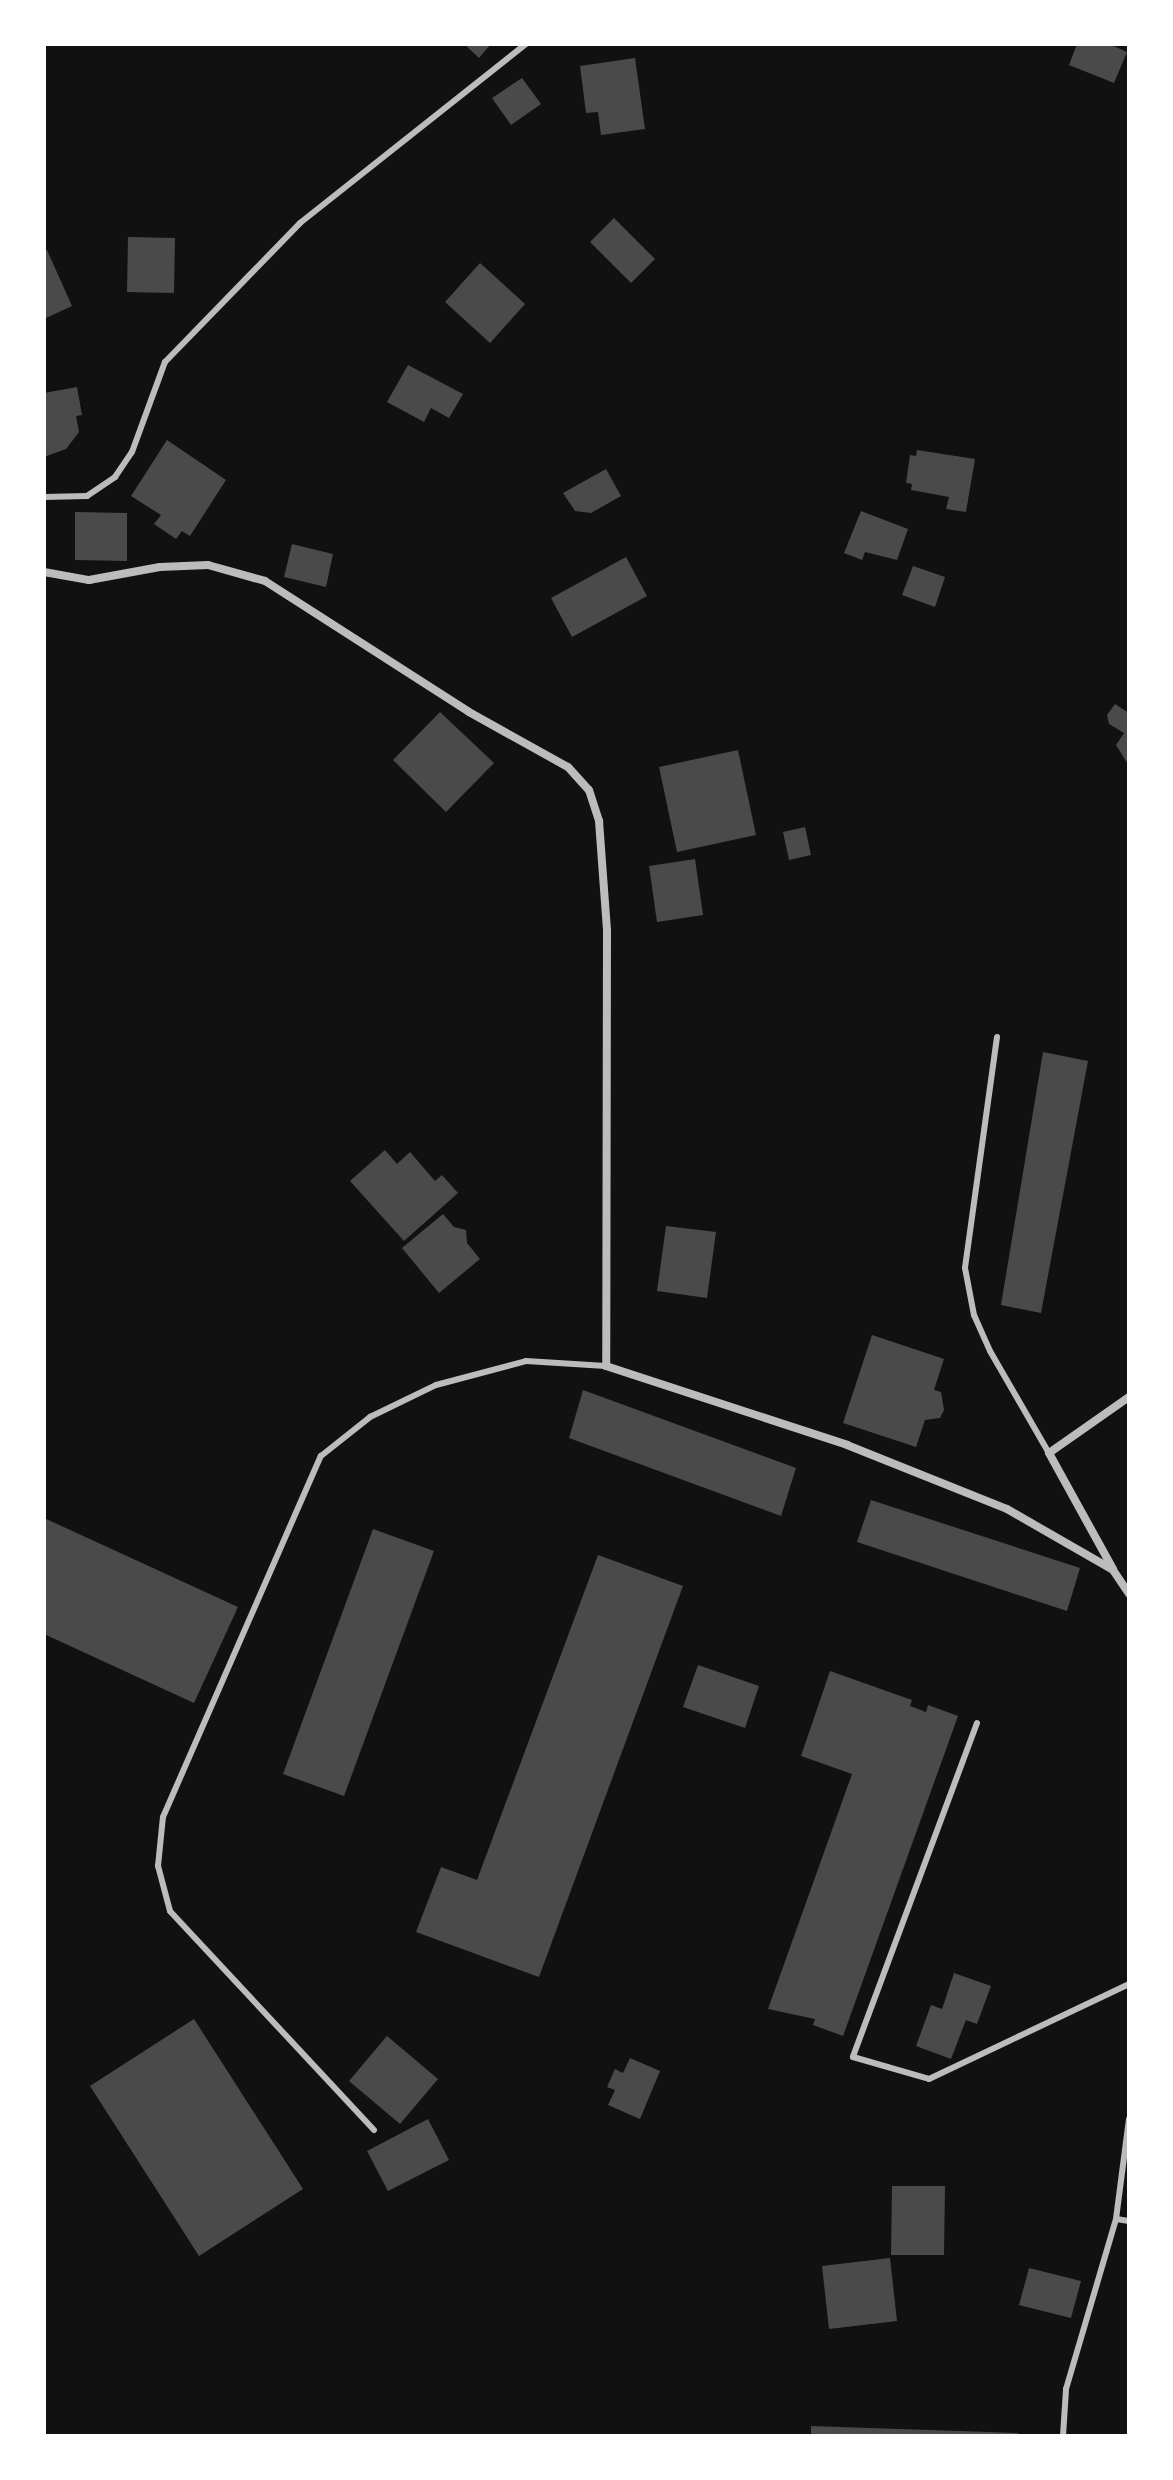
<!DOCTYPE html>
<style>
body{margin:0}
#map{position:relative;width:1173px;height:2480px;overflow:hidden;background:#111;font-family:Ubuntu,sans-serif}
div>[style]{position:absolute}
.building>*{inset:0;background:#4a4a4a}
.service>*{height:6px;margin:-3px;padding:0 3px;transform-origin:3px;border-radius:3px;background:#bcbcbc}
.minor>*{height:8px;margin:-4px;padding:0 4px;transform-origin:4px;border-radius:4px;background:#bcbcbc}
span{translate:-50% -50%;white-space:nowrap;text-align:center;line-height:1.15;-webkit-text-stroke:7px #fff;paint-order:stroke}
.frame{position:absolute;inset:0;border:46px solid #fff;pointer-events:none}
</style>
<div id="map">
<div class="building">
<div style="clip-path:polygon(464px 44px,491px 44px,479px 58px)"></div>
<div style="clip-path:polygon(1077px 44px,1109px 44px,1127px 52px,1114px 83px,1069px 65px)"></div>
<div style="clip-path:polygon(635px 58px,645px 129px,601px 135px,598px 112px,586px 113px,580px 66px)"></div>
<div style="clip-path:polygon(522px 78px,541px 104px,511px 125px,492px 98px)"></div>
<div style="clip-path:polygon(614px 218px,655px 259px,631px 283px,590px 242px)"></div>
<div style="clip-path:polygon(128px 237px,175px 238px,174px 293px,127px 292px)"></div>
<div style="clip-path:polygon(47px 250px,72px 306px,44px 319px,44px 251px)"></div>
<div style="clip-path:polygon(480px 263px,525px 304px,490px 343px,445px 302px)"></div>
<div style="clip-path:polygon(408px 365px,463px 394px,449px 418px,431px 408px,424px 422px,387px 402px)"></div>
<div style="clip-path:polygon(77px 387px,82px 415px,76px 416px,79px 432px,66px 449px,44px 457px,44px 393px)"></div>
<div style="clip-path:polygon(167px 440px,226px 480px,190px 536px,182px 531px,176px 539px,154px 524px,161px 515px,131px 496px)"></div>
<div style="clip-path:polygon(917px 450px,975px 459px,966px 512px,946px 509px,949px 497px,911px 490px,912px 484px,906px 483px,910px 455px,916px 456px)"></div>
<div style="clip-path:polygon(606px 469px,621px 496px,591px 513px,575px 511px,563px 493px)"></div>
<div style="clip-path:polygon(861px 511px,908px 529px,897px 560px,865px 552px,862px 560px,844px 553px)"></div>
<div style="clip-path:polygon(75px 512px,127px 513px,127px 561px,75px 560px)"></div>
<div style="clip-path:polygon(292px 544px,333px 554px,326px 587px,284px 577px)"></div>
<div style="clip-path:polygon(626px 557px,647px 596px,572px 637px,551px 598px)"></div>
<div style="clip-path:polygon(913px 566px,945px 577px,935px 607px,902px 595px)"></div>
<div style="clip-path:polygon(1115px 704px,1129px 713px,1129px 766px,1116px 745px,1124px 733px,1109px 724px,1107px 715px)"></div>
<div style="clip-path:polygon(440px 712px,494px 763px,446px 812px,393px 760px)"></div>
<div style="clip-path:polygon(738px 750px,756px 835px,677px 852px,659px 767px)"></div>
<div style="clip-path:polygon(805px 827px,811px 855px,789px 860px,783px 832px)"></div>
<div style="clip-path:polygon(695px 859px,703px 915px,657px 922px,649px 866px)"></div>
<div style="clip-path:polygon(1043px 1052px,1088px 1061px,1041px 1313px,1001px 1305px)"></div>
<div style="clip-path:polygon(385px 1150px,397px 1164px,410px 1152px,435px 1181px,442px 1175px,458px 1193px,404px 1241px,350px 1181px)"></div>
<div style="clip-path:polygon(443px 1214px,454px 1227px,466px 1230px,467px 1243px,480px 1259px,439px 1293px,402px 1248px)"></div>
<div style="clip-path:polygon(666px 1226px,716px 1232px,707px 1298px,657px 1291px)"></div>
<div style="clip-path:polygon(872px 1335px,944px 1359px,934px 1390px,941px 1392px,944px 1410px,940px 1418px,925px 1420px,916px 1447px,843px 1423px)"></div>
<div style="clip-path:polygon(583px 1390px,796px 1468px,781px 1516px,569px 1438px)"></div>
<div style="clip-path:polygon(871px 1500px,1080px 1568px,1067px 1611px,857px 1542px)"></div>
<div style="clip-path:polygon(44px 1518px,238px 1607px,194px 1703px,44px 1634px)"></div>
<div style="clip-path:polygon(373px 1529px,434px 1551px,344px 1796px,283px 1774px)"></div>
<div style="clip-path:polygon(598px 1555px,683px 1586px,539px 1977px,416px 1932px,441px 1867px,477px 1880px)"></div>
<div style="clip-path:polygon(698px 1665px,759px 1686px,745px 1728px,683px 1707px)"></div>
<div style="clip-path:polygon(830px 1671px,912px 1700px,910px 1706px,926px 1712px,928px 1705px,958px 1716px,843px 2036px,813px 2025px,815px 2019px,768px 2009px,852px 1774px,801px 1756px)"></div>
<div style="clip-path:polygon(954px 1973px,991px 1986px,977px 2024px,966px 2020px,951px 2059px,916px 2046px,931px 2005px,942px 2009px)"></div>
<div style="clip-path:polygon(194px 2019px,303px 2189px,199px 2256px,90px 2086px)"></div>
<div style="clip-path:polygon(387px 2036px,438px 2079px,400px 2124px,349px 2081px)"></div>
<div style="clip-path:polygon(630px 2058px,660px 2071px,640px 2119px,608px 2105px,615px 2090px,607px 2087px,615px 2069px,623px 2073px)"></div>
<div style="clip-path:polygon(428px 2119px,449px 2160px,388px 2191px,367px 2151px)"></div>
<div style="clip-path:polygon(892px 2186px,945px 2186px,944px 2255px,891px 2255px)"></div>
<div style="clip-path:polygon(890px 2258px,897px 2321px,829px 2329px,822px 2266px)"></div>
<div style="clip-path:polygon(1029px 2268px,1081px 2281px,1071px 2318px,1019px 2305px)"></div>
<div style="clip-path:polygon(811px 2426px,1018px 2433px,1018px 2436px,811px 2436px)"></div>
</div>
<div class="service">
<div style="left:44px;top:497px;width:43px;rotate:-1.3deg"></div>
<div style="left:87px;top:496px;width:34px;rotate:-34deg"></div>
<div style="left:115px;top:477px;width:30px;rotate:-56deg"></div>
<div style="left:132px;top:452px;width:96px;rotate:-69.9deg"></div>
<div style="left:165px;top:362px;width:194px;rotate:-45.8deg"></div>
<div style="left:300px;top:223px;width:288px;rotate:-38.4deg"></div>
<div style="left:997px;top:1037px;width:233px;rotate:97.9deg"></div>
<div style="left:965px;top:1268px;width:48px;rotate:79.2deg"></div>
<div style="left:974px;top:1315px;width:39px;rotate:66deg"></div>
<div style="left:990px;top:1351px;width:118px;rotate:60deg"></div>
<div style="left:977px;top:1723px;width:356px;rotate:110.4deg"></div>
<div style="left:853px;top:2057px;width:79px;rotate:16.1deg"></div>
<div style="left:929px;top:2079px;width:221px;rotate:-25.4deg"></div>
<div style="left:374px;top:2130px;width:299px;rotate:-133deg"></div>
<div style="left:170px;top:1911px;width:47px;rotate:-104.9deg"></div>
<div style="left:158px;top:1866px;width:49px;rotate:-84.2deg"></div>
<div style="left:163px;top:1817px;width:394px;rotate:-66.4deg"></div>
<div style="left:321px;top:1456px;width:63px;rotate:-38.5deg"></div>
<div style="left:370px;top:1417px;width:73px;rotate:-25.9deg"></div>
<div style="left:436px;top:1385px;width:93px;rotate:-14.9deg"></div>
<div style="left:526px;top:1361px;width:80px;rotate:3.6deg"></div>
<div style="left:1116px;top:2219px;width:101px;rotate:-82.6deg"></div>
<div style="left:1063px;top:2436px;width:47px;rotate:-86.3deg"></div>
<div style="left:1066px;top:2389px;width:177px;rotate:-73.6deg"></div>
<div style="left:1116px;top:2219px;width:13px;rotate:9deg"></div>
</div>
<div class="minor">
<div style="left:44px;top:572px;width:46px;rotate:10.1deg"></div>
<div style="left:89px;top:580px;width:72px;rotate:-10.4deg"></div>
<div style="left:160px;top:567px;width:48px;rotate:-2.4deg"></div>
<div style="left:208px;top:565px;width:59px;rotate:15.7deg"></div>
<div style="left:265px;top:581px;width:242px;rotate:32.7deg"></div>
<div style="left:469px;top:712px;width:113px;rotate:29.1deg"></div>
<div style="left:568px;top:767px;width:31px;rotate:48deg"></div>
<div style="left:589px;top:790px;width:33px;rotate:72deg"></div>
<div style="left:599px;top:821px;width:109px;rotate:85.8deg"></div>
<div style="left:607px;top:930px;width:436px;rotate:90.1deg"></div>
<div style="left:606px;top:1366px;width:254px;rotate:18.1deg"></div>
<div style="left:847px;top:1445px;width:172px;rotate:21.8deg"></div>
<div style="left:1007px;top:1509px;width:122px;rotate:29.9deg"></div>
<div style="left:1113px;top:1570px;width:29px;rotate:56deg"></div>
<div style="left:1113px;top:1569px;width:132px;rotate:-118.9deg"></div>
<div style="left:1049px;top:1453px;width:98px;rotate:-35deg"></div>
</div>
<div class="frame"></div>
</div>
